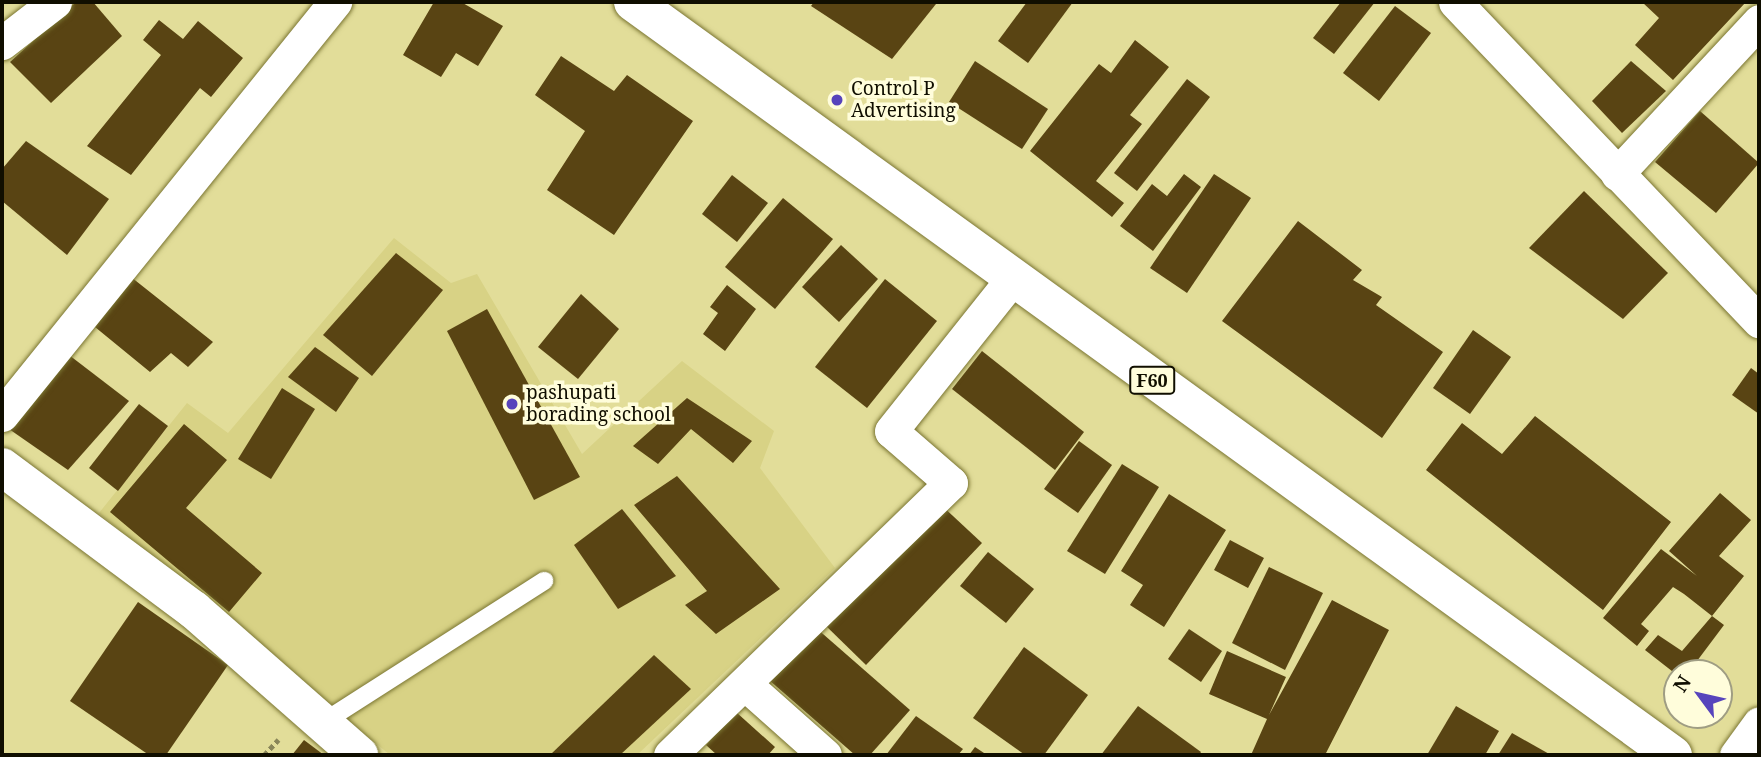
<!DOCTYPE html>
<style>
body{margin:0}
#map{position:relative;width:1761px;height:757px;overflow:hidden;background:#e2dd99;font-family:"Noto Serif",serif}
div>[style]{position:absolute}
.built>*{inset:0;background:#d8d285}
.building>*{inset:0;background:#594413}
.path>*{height:4.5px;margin-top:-2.25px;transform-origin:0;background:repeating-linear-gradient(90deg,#898558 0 5px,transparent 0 8.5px)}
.roads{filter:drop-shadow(0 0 2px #7a7532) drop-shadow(0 0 2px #7a7532)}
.service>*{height:18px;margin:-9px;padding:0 9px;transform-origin:9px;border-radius:9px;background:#fff}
.minor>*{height:33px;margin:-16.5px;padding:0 16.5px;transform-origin:16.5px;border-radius:16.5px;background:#fff}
.tertiary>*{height:38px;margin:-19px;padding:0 19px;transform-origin:19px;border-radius:19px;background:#fff}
.primary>*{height:38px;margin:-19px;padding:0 19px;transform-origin:19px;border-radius:19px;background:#fff}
.dots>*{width:19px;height:19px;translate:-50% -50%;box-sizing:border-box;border:4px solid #fffddb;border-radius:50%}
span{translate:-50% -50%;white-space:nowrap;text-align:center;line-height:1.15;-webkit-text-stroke:7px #fffddb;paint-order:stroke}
.shield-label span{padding:2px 5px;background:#fffddb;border:2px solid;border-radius:5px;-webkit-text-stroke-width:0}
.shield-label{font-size:18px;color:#100e00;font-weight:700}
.poi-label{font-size:19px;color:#100e00}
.left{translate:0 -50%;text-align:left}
.frame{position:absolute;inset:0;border:4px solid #100e00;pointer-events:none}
.north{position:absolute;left:1663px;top:659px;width:70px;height:70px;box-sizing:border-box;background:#fffddb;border:2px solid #9f9d83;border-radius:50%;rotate:303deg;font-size:19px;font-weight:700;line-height:28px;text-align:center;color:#100e00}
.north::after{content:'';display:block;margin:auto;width:24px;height:32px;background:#5744bc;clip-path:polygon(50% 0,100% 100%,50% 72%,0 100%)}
</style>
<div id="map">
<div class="built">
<div style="clip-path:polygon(394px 238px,451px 283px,477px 274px,582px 454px,682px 361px,774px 431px,760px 468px,835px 568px,637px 755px,390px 755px,99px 513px,187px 403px,228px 433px)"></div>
</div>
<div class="building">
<div style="clip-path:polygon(76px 2px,93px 2px,122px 36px,51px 103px,10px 62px)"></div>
<div style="clip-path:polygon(434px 2px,461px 2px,503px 26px,478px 66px,456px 53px,441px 77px,403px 55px)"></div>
<div style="clip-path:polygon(814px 2px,932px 2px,936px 4px,892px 59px,811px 6px)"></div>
<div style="clip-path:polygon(1027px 2px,1073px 2px,1028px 63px,998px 41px)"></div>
<div style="clip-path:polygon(1341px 2px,1375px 2px,1334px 54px,1313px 38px)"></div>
<div style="clip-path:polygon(1642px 2px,1746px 2px,1673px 80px,1635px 45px,1659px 18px)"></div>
<div style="clip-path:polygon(1395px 6px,1431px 33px,1379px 101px,1343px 73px)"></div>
<div style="clip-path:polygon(159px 20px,183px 39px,198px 21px,243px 58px,211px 97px,200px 88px,131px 175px,87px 146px,161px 55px,143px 40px)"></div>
<div style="clip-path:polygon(1135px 40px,1169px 67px,1130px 115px,1142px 124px,1096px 181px,1124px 203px,1112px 217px,1030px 151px,1099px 64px,1111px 73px)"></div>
<div style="clip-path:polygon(561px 56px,614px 91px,627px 75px,693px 121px,614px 235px,547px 190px,585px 131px,535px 95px)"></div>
<div style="clip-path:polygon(975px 61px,1048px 109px,1022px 149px,949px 102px)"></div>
<div style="clip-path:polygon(1631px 61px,1666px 91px,1622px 133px,1592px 101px)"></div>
<div style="clip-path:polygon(1187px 79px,1210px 97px,1137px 191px,1114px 173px)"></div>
<div style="clip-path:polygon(1700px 111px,1759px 163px,1716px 213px,1655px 162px)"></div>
<div style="clip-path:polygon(26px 141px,109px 199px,67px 255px,2px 201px,2px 169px)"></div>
<div style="clip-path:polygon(1184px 174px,1201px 187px,1153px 251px,1120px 226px,1152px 184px,1167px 196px)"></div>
<div style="clip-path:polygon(1214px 174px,1251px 198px,1187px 293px,1150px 268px)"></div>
<div style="clip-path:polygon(732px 175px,768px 203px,737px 242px,702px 214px)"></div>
<div style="clip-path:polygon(1584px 191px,1668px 273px,1623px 319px,1529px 248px)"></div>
<div style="clip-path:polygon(783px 198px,833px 239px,775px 309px,725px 267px)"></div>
<div style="clip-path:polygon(1298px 221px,1362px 270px,1353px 280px,1382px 297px,1376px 305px,1443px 352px,1382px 438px,1222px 321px)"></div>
<div style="clip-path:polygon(841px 245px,878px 279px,839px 322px,802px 287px)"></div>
<div style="clip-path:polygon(396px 253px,443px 290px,372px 376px,323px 335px)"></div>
<div style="clip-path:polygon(131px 277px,213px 342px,188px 367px,171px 353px,150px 372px,95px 327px)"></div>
<div style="clip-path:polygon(885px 279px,937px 321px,867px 408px,815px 367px)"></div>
<div style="clip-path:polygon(727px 285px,756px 309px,725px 351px,703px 334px,718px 313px,710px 307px)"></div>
<div style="clip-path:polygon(581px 294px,619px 329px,578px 379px,538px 347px)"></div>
<div style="clip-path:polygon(487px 309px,580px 477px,534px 500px,447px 331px)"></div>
<div style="clip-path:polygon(1473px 330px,1511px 357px,1470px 414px,1433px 388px)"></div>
<div style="clip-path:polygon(315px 347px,359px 378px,336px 412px,288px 377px)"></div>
<div style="clip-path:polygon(982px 351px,1084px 432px,1055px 470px,952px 389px)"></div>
<div style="clip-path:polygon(69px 355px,129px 401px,68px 470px,9px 429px)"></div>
<div style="clip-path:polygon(1751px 368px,1759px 374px,1759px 414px,1732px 395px)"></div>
<div style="clip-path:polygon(282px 388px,315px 409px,271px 479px,238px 459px)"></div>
<div style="clip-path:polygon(687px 398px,752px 441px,733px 463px,691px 429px,658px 464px,633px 446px)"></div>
<div style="clip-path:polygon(139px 404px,168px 426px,118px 491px,89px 468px)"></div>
<div style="clip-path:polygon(1535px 416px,1671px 522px,1603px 610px,1426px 470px,1462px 423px,1502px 454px)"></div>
<div style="clip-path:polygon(184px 424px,227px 460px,186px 508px,262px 573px,229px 612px,110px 512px)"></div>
<div style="clip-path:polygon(1079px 441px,1112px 465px,1078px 513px,1044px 489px)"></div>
<div style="clip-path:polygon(1122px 464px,1159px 487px,1105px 574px,1067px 551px)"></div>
<div style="clip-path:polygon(677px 476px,780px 589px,716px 634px,685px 605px,707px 591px,634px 505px)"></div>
<div style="clip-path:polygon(1720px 493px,1751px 520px,1719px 556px,1744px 576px,1712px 616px,1724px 625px,1688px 673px,1677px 675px,1645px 650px,1658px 635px,1682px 651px,1712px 616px,1684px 594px,1673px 587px,1641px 624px,1649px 631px,1637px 646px,1603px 618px,1661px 549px,1697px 576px,1669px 551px)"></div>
<div style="clip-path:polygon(1169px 494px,1226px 530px,1164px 627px,1130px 605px,1143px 585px,1121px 571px)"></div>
<div style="clip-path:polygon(939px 503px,982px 543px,866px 665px,824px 624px)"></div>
<div style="clip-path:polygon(622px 509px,676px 576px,618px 609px,574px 545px)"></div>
<div style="clip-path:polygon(1230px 540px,1264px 558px,1248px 588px,1214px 570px)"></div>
<div style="clip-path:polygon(988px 552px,1034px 589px,1006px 623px,960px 586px)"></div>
<div style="clip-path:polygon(1269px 567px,1323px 593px,1285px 670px,1232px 643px)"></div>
<div style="clip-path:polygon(1332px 600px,1389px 630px,1325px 755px,1251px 755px,1267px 719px,1209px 694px,1227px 651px,1286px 677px,1269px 715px)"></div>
<div style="clip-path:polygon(138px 602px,228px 665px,166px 755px,149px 755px,70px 701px)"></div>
<div style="clip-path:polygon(815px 627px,910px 710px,870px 755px,855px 755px,769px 680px)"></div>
<div style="clip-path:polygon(1189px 629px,1222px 651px,1201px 682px,1168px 659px)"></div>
<div style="clip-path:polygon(1024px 647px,1088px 695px,1044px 755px,1025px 755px,973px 718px)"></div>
<div style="clip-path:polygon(654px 655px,691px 689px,620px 755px,550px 755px)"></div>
<div style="clip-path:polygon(1138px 706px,1201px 752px,1199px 755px,1101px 755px)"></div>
<div style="clip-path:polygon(1456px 706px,1499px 731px,1485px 755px,1427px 755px)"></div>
<div style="clip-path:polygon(736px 712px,775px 747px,768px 755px,717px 755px,706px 745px)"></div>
<div style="clip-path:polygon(916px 716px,963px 749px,958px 755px,886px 755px)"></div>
<div style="clip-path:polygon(1512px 733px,1551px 755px,1498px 755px)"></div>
<div style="clip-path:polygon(304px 740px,324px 755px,292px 755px)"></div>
<div style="clip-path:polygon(975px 747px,987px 755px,969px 755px)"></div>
</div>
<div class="path">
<div style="left:264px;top:755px;width:21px;rotate:-47deg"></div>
</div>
<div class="roads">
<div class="service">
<div style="left:322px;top:723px;width:264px;rotate:-32.6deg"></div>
</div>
<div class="minor">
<div style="left:1455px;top:2px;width:441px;rotate:46.4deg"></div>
<div style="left:2px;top:43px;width:67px;rotate:-37.7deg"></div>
<div style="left:1617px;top:174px;width:209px;rotate:-47.1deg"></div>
<div style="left:2px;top:415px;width:531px;rotate:-51.12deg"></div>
<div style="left:745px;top:684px;width:107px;rotate:41.6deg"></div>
<div style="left:670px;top:755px;width:391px;rotate:-44.1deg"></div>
<div style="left:951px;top:483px;width:79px;rotate:-139.1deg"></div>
<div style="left:891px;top:431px;width:194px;rotate:-51.5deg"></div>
<div style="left:1736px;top:755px;width:39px;rotate:-54deg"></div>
</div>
<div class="tertiary">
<div style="left:2px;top:467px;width:239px;rotate:36.7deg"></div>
<div style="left:194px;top:610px;width:220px;rotate:41.3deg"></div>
</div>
<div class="primary">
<div style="left:633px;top:2px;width:1284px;rotate:35.91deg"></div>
</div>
</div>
<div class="dots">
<div style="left:837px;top:100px;background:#5744bc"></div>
<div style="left:512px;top:404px;background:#5744bc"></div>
</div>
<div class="shield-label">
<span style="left:1152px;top:380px">F60</span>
</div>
<div class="poi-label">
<span class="left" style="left:851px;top:100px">Control P<br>Advertising</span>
<span class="left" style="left:526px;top:404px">pashupati<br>borading school</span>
</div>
<div class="frame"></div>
<div class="north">N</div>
</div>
